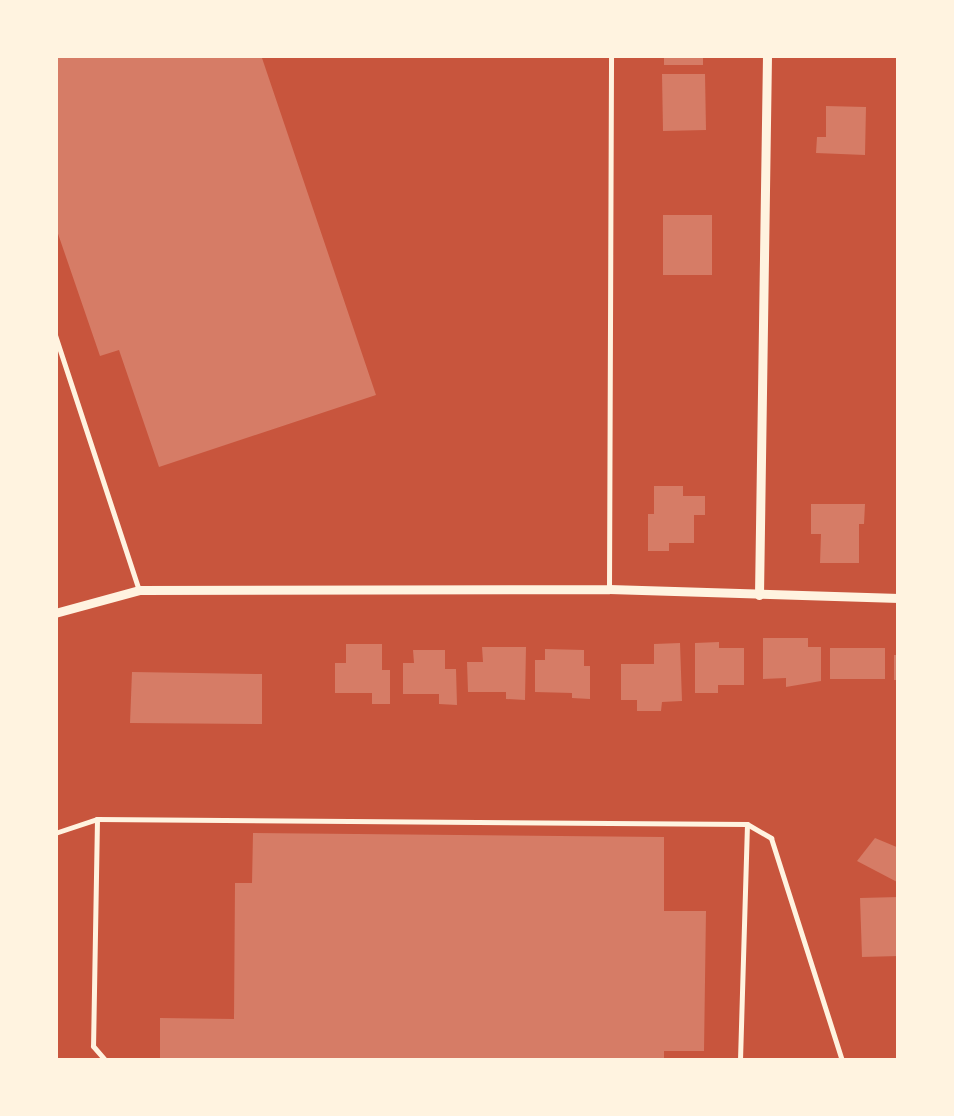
<!DOCTYPE html>
<style>
body{margin:0}
#map{position:relative;width:954px;height:1116px;overflow:hidden;background:#c8553d;font-family:"Libre Baskerville",serif}
div>[style]{position:absolute}
.building>*{inset:0;background:#d67c66}
.service>*{height:5px;margin:-2.5px;padding:0 2.5px;transform-origin:2.5px;border-radius:2.5px;background:#fff3e0}
.minor>*{height:9px;margin:-4.5px;padding:0 4.5px;transform-origin:4.5px;border-radius:4.5px;background:#fff3e0}
span{translate:-50% -50%;white-space:nowrap;text-align:center;line-height:1.15;-webkit-text-stroke:9px #fff3e0;paint-order:stroke}
.frame{position:absolute;inset:0;border:58px solid #fff3e0;pointer-events:none}
</style>
<div id="map">
<div class="building">
<div style="clip-path:polygon(55px 55px,261px 55px,376px 395px,159px 467px,119px 350px,100px 356px,55px 225px)"></div>
<div style="clip-path:polygon(664px 55px,703px 55px,703px 65px,664px 65px)"></div>
<div style="clip-path:polygon(662px 74px,705px 74px,706px 130px,663px 131px)"></div>
<div style="clip-path:polygon(826px 106px,866px 107px,865px 155px,816px 153px,817px 137px,826px 137px)"></div>
<div style="clip-path:polygon(663px 215px,712px 215px,712px 275px,663px 275px)"></div>
<div style="clip-path:polygon(654px 486px,683px 486px,683px 496px,705px 496px,705px 515px,694px 515px,694px 543px,669px 543px,669px 551px,648px 551px,648px 514px,654px 514px)"></div>
<div style="clip-path:polygon(811px 504px,865px 504px,864px 524px,859px 524px,859px 563px,820px 563px,821px 534px,811px 534px)"></div>
<div style="clip-path:polygon(763px 638px,808px 638px,808px 647px,821px 647px,821px 681px,786px 687px,786px 678px,763px 679px)"></div>
<div style="clip-path:polygon(719px 642px,719px 648px,744px 648px,744px 685px,718px 685px,718px 693px,695px 693px,695px 643px)"></div>
<div style="clip-path:polygon(680px 643px,682px 701px,662px 702px,661px 711px,637px 711px,637px 700px,621px 700px,621px 664px,654px 664px,654px 644px)"></div>
<div style="clip-path:polygon(346px 644px,382px 644px,382px 670px,390px 670px,390px 704px,372px 704px,372px 693px,335px 693px,335px 663px,346px 663px)"></div>
<div style="clip-path:polygon(482px 647px,526px 647px,525px 700px,506px 699px,506px 692px,468px 692px,467px 662px,483px 662px)"></div>
<div style="clip-path:polygon(830px 648px,885px 648px,885px 679px,830px 679px)"></div>
<div style="clip-path:polygon(545px 649px,584px 650px,584px 666px,590px 666px,590px 699px,572px 698px,572px 693px,535px 692px,535px 660px,545px 660px)"></div>
<div style="clip-path:polygon(413px 650px,445px 650px,445px 669px,456px 669px,457px 705px,439px 704px,439px 694px,403px 694px,403px 663px,414px 663px)"></div>
<div style="clip-path:polygon(894px 655px,899px 655px,899px 680px,894px 680px)"></div>
<div style="clip-path:polygon(132px 672px,262px 674px,262px 724px,130px 723px)"></div>
<div style="clip-path:polygon(253px 833px,664px 837px,664px 911px,706px 911px,704px 1051px,664px 1051px,664px 1061px,160px 1058px,160px 1018px,234px 1019px,235px 883px,252px 883px)"></div>
<div style="clip-path:polygon(875px 838px,899px 848px,899px 883px,857px 861px)"></div>
<div style="clip-path:polygon(899px 897px,899px 956px,862px 957px,860px 898px)"></div>
</div>
<div class="service">
<div style="left:55px;top:335px;width:268px;rotate:71.8deg"></div>
<div style="left:609px;top:587px;width:532px;rotate:-89.78deg"></div>
<div style="left:97px;top:819px;width:227px;rotate:91deg"></div>
<div style="left:93px;top:1046px;width:20px;rotate:49deg"></div>
<div style="left:747px;top:824px;width:28px;rotate:30deg"></div>
<div style="left:771px;top:838px;width:234px;rotate:72.3deg"></div>
<div style="left:55px;top:833px;width:44px;rotate:-18.4deg"></div>
<div style="left:97px;top:819px;width:650px;rotate:0.44deg"></div>
<div style="left:747px;top:824px;width:237px;rotate:91.7deg"></div>
</div>
<div class="minor">
<div style="left:759px;top:595px;width:540px;rotate:-89.15deg"></div>
<div style="left:55px;top:613px;width:87px;rotate:-15.3deg"></div>
<div style="left:139px;top:590px;width:470px;rotate:-0.1deg"></div>
<div style="left:609px;top:589px;width:290px;rotate:1.8deg"></div>
</div>
<div class="frame"></div>
</div>
